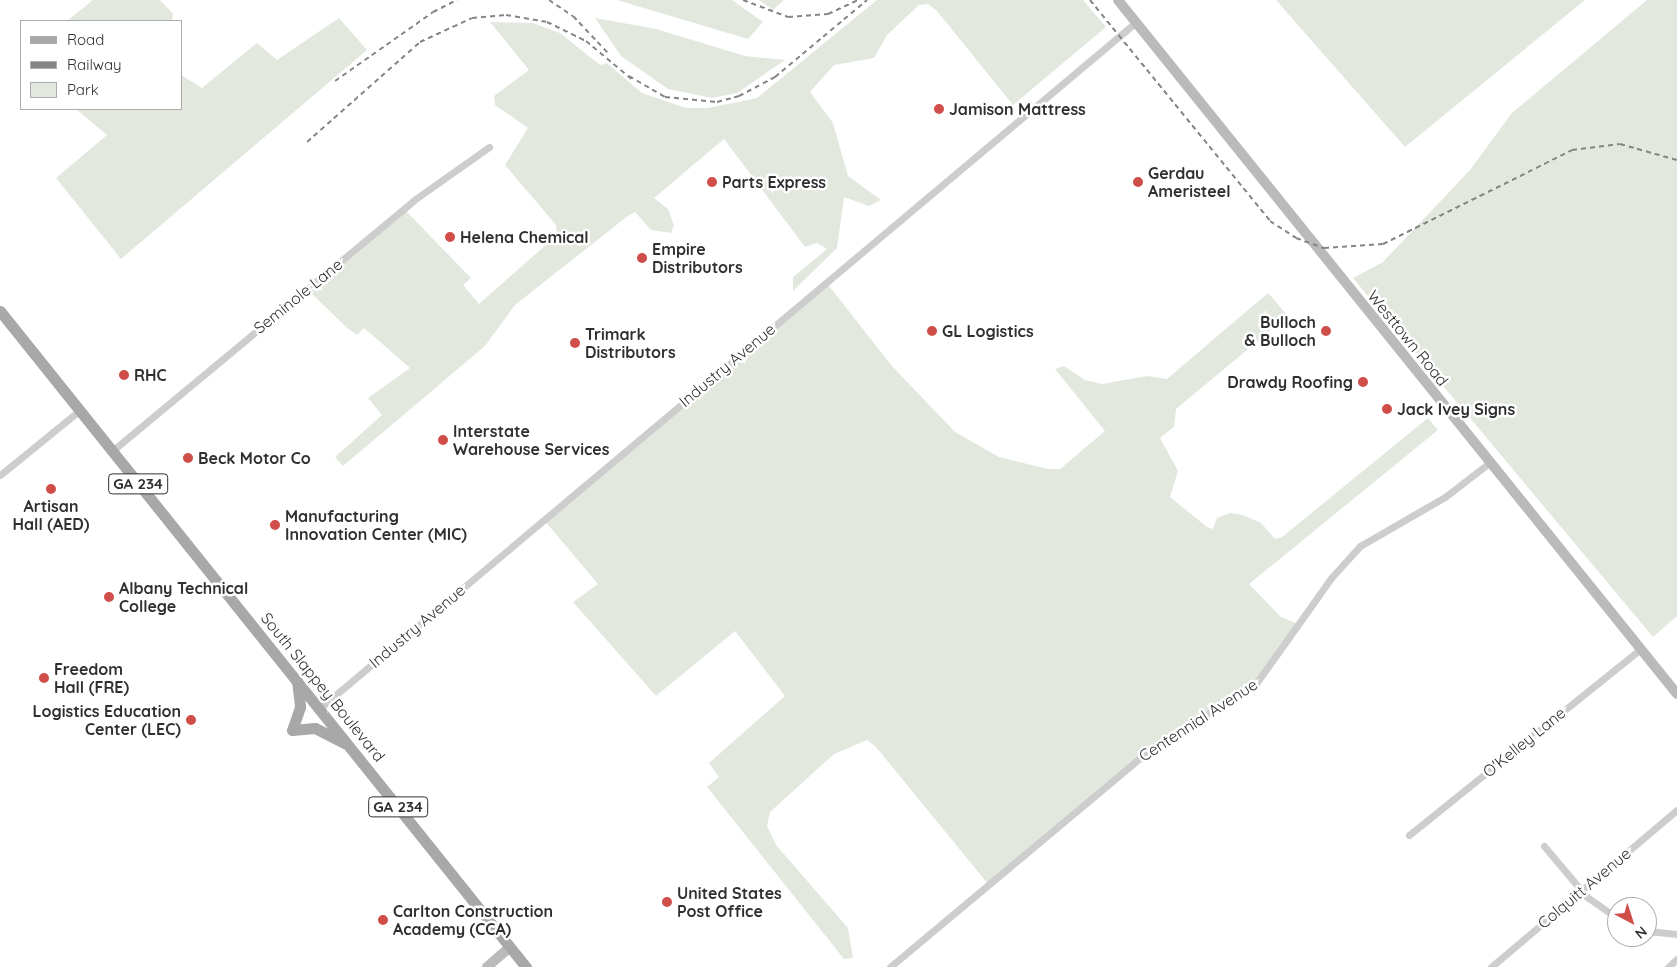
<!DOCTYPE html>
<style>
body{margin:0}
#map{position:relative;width:1677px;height:967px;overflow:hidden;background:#fff;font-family:Quicksand,sans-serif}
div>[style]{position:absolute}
.green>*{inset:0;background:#e2e8dd}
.street>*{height:7px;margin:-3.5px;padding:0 3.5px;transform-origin:3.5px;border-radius:3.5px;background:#cdcdcd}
.secondary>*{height:10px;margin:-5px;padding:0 5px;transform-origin:5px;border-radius:5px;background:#bababa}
.primary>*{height:11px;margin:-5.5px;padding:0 5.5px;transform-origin:5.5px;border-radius:5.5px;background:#a8a8a8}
.rail>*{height:2px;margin-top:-1px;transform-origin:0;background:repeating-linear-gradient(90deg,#858585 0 5px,transparent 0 9px)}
.dots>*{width:14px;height:14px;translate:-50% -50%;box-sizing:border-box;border:2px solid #fff;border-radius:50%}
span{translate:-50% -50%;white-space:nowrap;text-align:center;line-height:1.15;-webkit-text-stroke:5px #fff;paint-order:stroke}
.shield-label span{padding:1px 4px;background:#fff;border:1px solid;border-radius:4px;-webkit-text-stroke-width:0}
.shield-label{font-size:15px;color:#303030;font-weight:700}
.poi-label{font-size:16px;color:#303030;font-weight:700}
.left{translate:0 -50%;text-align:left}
.right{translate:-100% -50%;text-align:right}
.street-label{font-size:16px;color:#303030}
.legend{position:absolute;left:20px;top:20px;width:162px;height:90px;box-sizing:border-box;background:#fff;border:1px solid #acacac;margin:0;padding:6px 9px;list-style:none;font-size:15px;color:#303030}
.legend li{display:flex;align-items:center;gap:10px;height:25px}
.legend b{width:25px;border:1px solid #acacac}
.north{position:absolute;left:1607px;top:897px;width:50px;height:50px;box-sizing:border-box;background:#fff;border:1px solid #acacac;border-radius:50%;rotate:140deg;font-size:14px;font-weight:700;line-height:20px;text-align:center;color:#303030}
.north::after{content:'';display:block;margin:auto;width:18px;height:22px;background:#d04e4a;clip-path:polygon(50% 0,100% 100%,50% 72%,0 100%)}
</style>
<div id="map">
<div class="green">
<div style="clip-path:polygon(93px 0,160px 0,173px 14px,172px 21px,67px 21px)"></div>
<div style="clip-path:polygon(617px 0,732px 0,763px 22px,748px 39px)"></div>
<div style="clip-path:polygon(759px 0,784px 0,773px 10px)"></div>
<div style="clip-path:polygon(877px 0,1083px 0,1106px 27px,1013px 105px,937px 11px,928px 4px,919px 5px,887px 35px,874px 58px,834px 65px,810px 92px,833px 123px,848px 176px,881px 200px,869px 206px,844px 197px,837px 248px,793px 291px,793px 277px,827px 249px,817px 243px,805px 247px,724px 139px,654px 198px,668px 209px,674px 226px,671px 233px,651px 230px,635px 212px,629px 215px,515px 305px,485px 346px,343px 466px,335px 457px,382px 415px,368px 398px,410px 368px,364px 328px,357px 335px,347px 328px,307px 289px,404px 209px,471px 278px,463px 285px,479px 304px,557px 235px,556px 225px,505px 165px,528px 128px,495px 105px,494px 96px,529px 70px,490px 22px,533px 23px,560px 33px,600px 65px,607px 63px,642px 93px,686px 108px,708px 108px,757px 98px)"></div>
<div style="clip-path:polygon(1276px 0,1585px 0,1405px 147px)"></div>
<div style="clip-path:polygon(1647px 0,1677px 0,1677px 616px,1653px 637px,1353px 278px,1383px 262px,1470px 170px,1512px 113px)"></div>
<div style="clip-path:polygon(339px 18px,367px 50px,121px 259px,56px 178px,107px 135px,76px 109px,181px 109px,181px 75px,202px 88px,257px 43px,277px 60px)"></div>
<div style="clip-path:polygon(595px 18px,656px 29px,745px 56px,785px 60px,737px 93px,712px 98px,668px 89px,621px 56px)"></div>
<div style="clip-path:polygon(826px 282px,891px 365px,955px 432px,999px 457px,1048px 469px,1060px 469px,1105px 431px,1055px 369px,1064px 366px,1085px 380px,1102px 384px,1147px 376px,1167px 379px,1268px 293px,1288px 316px,1176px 409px,1174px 427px,1160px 438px,1178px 471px,1170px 497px,1207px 527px,1213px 529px,1217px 518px,1230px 513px,1243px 515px,1261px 523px,1275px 539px,1282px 537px,1428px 418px,1438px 430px,1249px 584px,1281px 617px,1301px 625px,1264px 676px,1167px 736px,988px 884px,876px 747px,867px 740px,834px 754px,770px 812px,767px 826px,776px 845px,848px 928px,853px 958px,844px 959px,707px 787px,719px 777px,709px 763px,785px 696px,735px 631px,656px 696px,573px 602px,598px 584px,544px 520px)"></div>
</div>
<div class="street">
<div style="left:112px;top:451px;width:393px;rotate:-39.7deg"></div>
<div style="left:414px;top:200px;width:92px;rotate:-35.2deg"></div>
<div style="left:0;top:475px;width:103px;rotate:-39.1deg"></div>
<div style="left:320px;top:708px;width:1065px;rotate:-40.05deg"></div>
<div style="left:1409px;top:835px;width:297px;rotate:-38.8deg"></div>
<div style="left:1544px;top:846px;width:67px;rotate:49.9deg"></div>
<div style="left:1587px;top:897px;width:37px;rotate:35deg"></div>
<div style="left:1647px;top:931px;width:30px;rotate:6deg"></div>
<div style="left:890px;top:967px;width:341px;rotate:-39.9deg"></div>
<div style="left:1152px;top:748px;width:121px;rotate:-31.5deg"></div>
<div style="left:1255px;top:685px;width:131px;rotate:-54.6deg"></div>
<div style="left:1331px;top:578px;width:43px;rotate:-47.8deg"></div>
<div style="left:1360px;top:546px;width:98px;rotate:-30deg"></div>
<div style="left:1445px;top:497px;width:56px;rotate:-37.7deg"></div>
<div style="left:1491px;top:967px;width:243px;rotate:-40.2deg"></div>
<div style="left:1668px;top:967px;width:12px;rotate:-42deg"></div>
</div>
<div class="secondary">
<div style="left:1118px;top:0;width:891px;rotate:51.15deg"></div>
<div style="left:487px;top:967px;width:30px;rotate:-41deg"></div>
</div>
<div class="primary">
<div style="left:0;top:311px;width:841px;rotate:51.28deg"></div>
<div style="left:297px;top:681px;width:26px;rotate:83deg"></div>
<div style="left:300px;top:707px;width:24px;rotate:109deg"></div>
<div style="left:292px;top:730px;width:23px;rotate:-5deg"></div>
<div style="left:315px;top:728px;width:33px;rotate:27deg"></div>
</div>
<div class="rail">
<div style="left:549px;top:0;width:29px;rotate:34deg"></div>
<div style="left:573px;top:16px;width:50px;rotate:46.6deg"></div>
<div style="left:743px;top:0;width:48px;rotate:20.7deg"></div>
<div style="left:788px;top:17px;width:40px;rotate:-4.3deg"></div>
<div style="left:828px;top:14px;width:33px;rotate:-25deg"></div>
<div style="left:1090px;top:0;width:285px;rotate:50.8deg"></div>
<div style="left:1270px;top:221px;width:31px;rotate:33deg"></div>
<div style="left:1296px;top:238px;width:30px;rotate:20deg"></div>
<div style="left:1324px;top:248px;width:59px;rotate:-3.9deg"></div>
<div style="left:1383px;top:244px;width:211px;rotate:-26.4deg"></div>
<div style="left:1572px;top:150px;width:48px;rotate:-7.1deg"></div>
<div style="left:1620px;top:144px;width:59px;rotate:15.7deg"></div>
<div style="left:629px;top:76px;width:42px;rotate:30.3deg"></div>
<div style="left:665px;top:97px;width:52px;rotate:5.5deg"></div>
<div style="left:717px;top:102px;width:23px;rotate:-15deg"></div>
<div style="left:739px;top:96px;width:41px;rotate:-27.8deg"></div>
<div style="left:775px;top:77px;width:120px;rotate:-39.9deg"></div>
<div style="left:335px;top:81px;width:120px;rotate:-35.1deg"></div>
<div style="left:433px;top:12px;width:27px;rotate:-27deg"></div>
<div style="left:307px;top:142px;width:151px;rotate:-41.5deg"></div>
<div style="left:420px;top:42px;width:57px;rotate:-24.8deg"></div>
<div style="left:472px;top:18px;width:34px;rotate:-5deg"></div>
<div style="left:506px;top:15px;width:42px;rotate:9.7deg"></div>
<div style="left:547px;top:22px;width:43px;rotate:26deg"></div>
<div style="left:586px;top:41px;width:62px;rotate:39.8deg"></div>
</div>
<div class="dots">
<div style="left:939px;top:109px;background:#d04e4a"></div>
<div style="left:712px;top:182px;background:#d04e4a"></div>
<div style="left:1138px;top:182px;background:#d04e4a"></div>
<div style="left:450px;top:237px;background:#d04e4a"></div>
<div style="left:642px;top:258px;background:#d04e4a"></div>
<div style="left:932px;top:331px;background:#d04e4a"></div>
<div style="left:1326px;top:331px;background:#d04e4a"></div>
<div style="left:575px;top:343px;background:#d04e4a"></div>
<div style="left:124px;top:375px;background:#d04e4a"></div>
<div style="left:1363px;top:382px;background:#d04e4a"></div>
<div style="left:1387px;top:409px;background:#d04e4a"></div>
<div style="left:443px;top:440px;background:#d04e4a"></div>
<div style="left:188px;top:458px;background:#d04e4a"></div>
<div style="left:51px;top:489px;background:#d04e4a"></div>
<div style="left:275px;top:525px;background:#d04e4a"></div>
<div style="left:109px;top:597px;background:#d04e4a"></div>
<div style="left:44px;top:678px;background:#d04e4a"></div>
<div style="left:191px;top:720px;background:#d04e4a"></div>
<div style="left:667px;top:902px;background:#d04e4a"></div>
<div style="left:383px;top:920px;background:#d04e4a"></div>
</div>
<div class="shield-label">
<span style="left:138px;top:484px">GA 234</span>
<span style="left:398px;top:807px">GA 234</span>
</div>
<div class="poi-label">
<span class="left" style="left:949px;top:109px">Jamison Mattress</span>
<span class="left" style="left:1148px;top:182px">Gerdau<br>Ameristeel</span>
<span class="left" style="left:722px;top:182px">Parts Express</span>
<span class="left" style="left:460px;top:237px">Helena Chemical</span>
<span class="left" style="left:652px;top:258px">Empire<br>Distributors</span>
<span class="right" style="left:1316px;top:331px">Bulloch<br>&amp; Bulloch</span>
<span class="left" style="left:942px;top:331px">GL Logistics</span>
<span class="left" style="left:585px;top:343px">Trimark<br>Distributors</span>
<span class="left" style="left:134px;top:375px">RHC</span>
<span class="right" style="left:1353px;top:382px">Drawdy Roofing</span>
<span class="left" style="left:1397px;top:409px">Jack Ivey Signs</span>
<span class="left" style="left:453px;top:440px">Interstate<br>Warehouse Services</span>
<span class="left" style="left:198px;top:458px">Beck Motor Co</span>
<span style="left:51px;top:515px">Artisan<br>Hall (AED)</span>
<span class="left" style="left:285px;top:525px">Manufacturing<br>Innovation Center (MIC)</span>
<span class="left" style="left:119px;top:597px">Albany Technical<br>College</span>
<span class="left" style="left:54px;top:678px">Freedom<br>Hall (FRE)</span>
<span class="right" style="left:181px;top:720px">Logistics Education<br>Center (LEC)</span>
<span class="left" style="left:677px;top:902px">United States<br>Post Office</span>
<span class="left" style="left:393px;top:920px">Carlton Construction<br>Academy (CCA)</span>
</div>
<div class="street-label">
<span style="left:298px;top:296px;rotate:-39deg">Seminole Lane</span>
<span style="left:1408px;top:338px;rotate:51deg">Westtown Road</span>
<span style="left:727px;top:365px;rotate:-40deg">Industry Avenue</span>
<span style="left:417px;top:626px;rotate:-40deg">Industry Avenue</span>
<span style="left:323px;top:687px;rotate:51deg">South Slappey Boulevard</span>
<span style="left:1198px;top:720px;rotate:-33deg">Centennial Avenue</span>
<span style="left:1524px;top:742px;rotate:-39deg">O'Kelley Lane</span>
<span style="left:1584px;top:888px;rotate:-40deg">Colquitt Avenue</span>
</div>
<ul class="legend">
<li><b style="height:6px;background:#a8a8a8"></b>Road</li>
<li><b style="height:6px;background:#858585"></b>Railway</li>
<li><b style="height:14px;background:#e2e8dd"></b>Park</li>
</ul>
<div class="north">N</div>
</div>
